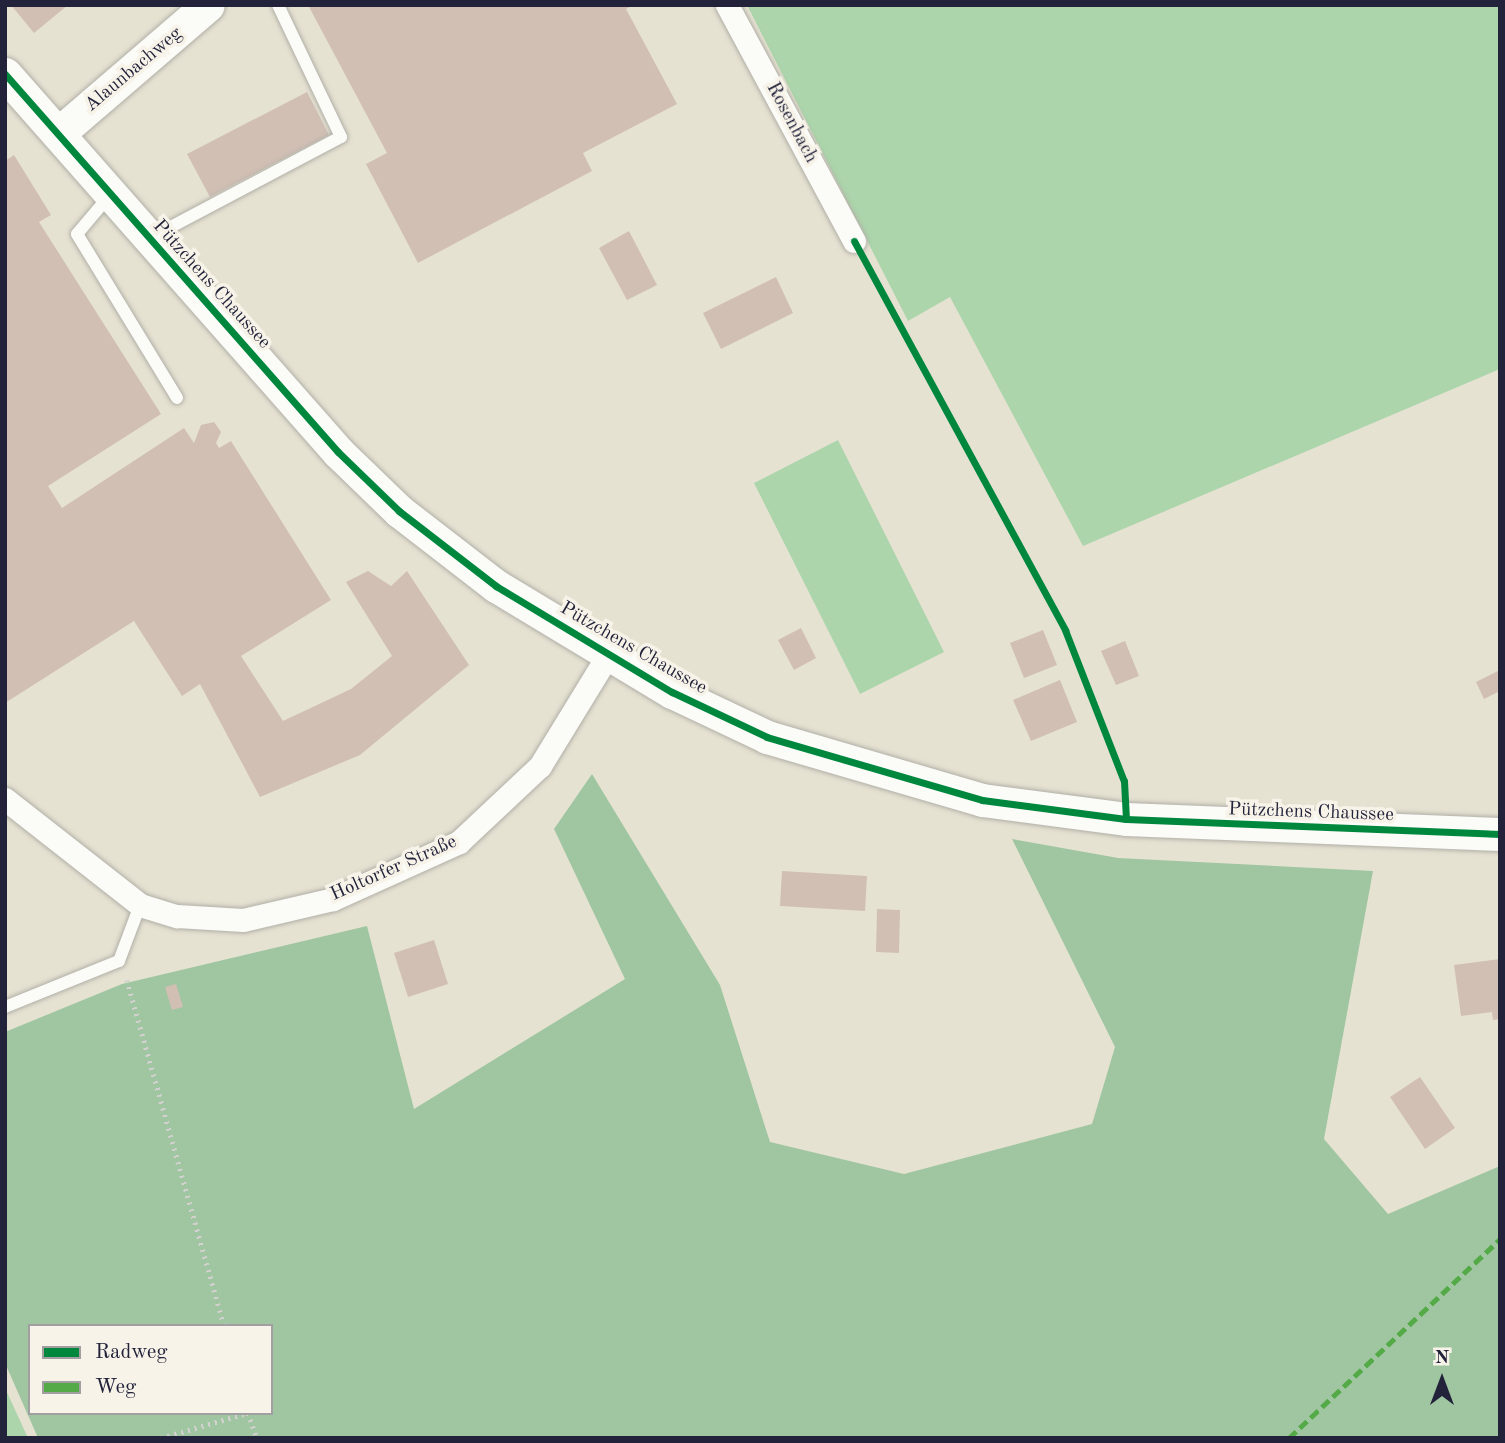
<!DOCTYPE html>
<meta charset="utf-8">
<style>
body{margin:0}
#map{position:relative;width:1505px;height:1443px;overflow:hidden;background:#e6e2d2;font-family:"Old Standard TT",serif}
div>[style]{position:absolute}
.green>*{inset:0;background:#acd5ab}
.forest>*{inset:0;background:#9fc6a0}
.building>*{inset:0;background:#d1bfb4}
.path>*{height:4.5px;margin-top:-2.25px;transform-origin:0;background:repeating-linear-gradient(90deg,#d2d1cf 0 2px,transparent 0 7px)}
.roads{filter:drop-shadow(0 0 2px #b1afa7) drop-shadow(0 0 2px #b1afa7)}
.lane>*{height:12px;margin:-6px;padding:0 6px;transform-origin:6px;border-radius:6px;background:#fbfbf8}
.street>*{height:23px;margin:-11.5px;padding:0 11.5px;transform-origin:11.5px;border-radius:11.5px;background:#fbfbf8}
.secondary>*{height:33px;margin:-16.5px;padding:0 16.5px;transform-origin:16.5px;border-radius:16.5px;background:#fbfbf8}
.quiet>*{height:5px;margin-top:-2.5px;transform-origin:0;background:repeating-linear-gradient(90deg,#53aa46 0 10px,transparent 0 15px)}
.cycleway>*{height:7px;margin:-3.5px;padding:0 3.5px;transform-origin:3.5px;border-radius:3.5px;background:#00873e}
span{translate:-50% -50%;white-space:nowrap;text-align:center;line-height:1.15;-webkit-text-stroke:7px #f7f3e8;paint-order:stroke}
.street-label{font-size:19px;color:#22223b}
.frame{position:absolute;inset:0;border:7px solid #22223b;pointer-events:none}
.legend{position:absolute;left:28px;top:1324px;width:245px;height:91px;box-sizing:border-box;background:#f7f3e8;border:2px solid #a29fa3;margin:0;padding:9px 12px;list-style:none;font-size:21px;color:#22223b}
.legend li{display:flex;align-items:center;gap:14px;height:35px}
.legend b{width:35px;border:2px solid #a29fa3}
.north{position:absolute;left:1407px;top:1345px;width:70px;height:70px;-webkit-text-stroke:5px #f7f3e8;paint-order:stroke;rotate:0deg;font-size:19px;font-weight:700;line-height:28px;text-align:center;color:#22223b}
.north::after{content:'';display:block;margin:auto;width:24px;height:32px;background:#22223b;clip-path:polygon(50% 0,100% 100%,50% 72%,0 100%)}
</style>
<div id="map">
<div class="green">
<div style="clip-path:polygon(1500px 5px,1500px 369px,1083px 546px,950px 297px,908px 321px,748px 7px)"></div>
<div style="clip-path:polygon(838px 440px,944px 652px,860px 694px,754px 483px)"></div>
<div style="clip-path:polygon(5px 1388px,28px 1438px,5px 1438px)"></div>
</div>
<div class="forest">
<div style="clip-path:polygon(evenodd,592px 774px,720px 985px,770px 1142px,904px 1174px,1092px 1124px,1115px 1047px,1012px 839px,1118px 858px,1373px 871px,1324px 1139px,1388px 1214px,1500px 1166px,1500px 1438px,38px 1438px,5px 1363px,5px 1032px,122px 984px,367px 926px,414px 1109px,625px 979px,554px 829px,592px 774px,30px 1326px,271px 1326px,271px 1413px,30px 1413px,30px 1326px)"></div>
</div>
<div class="building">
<div style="clip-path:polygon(11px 5px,68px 5px,34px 33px)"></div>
<div style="clip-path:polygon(308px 5px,633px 5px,626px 9px,677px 104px,583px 153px,592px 171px,418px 263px,366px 164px,387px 153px)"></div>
<div style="clip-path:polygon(307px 92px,329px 135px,210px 197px,187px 154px)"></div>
<div style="clip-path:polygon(14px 155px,51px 215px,39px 222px,161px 414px,48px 486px,62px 508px,184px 428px,194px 443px,201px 425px,214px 422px,221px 432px,216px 443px,219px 448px,231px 441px,331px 600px,241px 656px,283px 721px,351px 689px,392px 656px,346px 582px,368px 571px,391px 586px,407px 571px,469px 665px,360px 755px,260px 797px,200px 684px,182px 696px,134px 621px,5px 703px,5px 161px)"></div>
<div style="clip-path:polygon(629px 231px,657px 285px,627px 300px,599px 248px)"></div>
<div style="clip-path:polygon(776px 277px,793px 313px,721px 349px,703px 313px)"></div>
<div style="clip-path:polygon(801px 628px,816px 658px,794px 670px,778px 640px)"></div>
<div style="clip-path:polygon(1043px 630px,1057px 665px,1024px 678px,1010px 643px)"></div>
<div style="clip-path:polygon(1125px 641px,1139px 676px,1116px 685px,1101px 651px)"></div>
<div style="clip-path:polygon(1498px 671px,1500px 691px,1484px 699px,1476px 682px)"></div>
<div style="clip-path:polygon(1060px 680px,1077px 722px,1031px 741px,1013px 700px)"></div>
<div style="clip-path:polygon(782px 871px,867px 876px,865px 911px,780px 906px)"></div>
<div style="clip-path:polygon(877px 909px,900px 910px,899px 953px,876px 952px)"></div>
<div style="clip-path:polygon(434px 940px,448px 984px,408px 997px,394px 953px)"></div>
<div style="clip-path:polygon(1500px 959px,1500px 1019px,1493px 1020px,1492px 1012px,1461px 1016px,1454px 965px)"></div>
<div style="clip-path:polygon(176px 984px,183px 1007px,172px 1010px,165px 987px)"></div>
<div style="clip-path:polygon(1420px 1077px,1455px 1128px,1425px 1149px,1390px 1097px)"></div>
</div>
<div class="path">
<div style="left:127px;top:980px;width:359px;rotate:74.3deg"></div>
<div style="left:248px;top:1413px;width:27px;rotate:70deg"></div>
<div style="left:161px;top:1438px;width:90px;rotate:-16.2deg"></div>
</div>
<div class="roads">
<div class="lane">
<div style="left:110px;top:195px;width:51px;rotate:130.2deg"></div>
<div style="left:77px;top:234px;width:192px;rotate:58.6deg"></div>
<div style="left:150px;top:238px;width:216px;rotate:-27.9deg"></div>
<div style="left:341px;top:137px;width:146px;rotate:-115.5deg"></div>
<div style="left:5px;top:1007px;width:123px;rotate:-22deg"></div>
<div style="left:119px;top:961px;width:60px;rotate:-69.4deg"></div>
</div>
<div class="street">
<div style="left:727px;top:5px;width:268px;rotate:61.7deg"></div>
<div style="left:5px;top:799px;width:172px;rotate:38.1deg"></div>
<div style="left:140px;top:905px;width:39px;rotate:17deg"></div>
<div style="left:177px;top:916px;width:66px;rotate:3.5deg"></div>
<div style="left:243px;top:920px;width:92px;rotate:-13.1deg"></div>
<div style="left:333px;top:899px;width:138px;rotate:-24.3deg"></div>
<div style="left:459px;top:842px;width:111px;rotate:-43.2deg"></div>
<div style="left:540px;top:766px;width:130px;rotate:-58.5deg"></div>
</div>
<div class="secondary">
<div style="left:5px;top:74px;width:504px;rotate:48.62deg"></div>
<div style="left:338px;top:452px;width:85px;rotate:44deg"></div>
<div style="left:399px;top:511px;width:123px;rotate:37.7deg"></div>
<div style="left:496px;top:586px;width:205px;rotate:31.1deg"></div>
<div style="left:672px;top:692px;width:105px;rotate:25.3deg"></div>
<div style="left:767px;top:737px;width:224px;rotate:16.3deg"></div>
<div style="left:982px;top:800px;width:145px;rotate:7.5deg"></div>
<div style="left:1126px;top:819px;width:374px;rotate:2.3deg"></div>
<div style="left:59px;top:133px;width:196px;rotate:-40.7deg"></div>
</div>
</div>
<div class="quiet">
<div style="left:1289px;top:1438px;width:290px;rotate:-43.3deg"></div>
</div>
<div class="cycleway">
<div style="left:5px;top:74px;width:504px;rotate:48.62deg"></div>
<div style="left:338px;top:452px;width:85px;rotate:44deg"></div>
<div style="left:399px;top:511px;width:123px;rotate:37.7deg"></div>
<div style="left:496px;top:586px;width:205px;rotate:31.1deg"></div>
<div style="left:672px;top:692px;width:105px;rotate:25.3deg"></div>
<div style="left:767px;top:737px;width:224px;rotate:16.3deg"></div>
<div style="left:982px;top:800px;width:145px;rotate:7.5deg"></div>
<div style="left:1126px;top:819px;width:374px;rotate:2.3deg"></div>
<div style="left:854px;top:241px;width:443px;rotate:61.5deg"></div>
<div style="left:1065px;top:630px;width:162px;rotate:68.7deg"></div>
<div style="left:1124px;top:781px;width:38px;rotate:87deg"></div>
</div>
<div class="street-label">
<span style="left:134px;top:70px;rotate:-40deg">Alaunbachweg</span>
<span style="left:791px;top:123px;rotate:62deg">Rosenbach</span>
<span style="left:211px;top:285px;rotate:48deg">Pützchens Chaussee</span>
<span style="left:633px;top:649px;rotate:30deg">Pützchens Chaussee</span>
<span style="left:1311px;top:813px;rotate:2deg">Pützchens Chaussee</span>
<span style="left:394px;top:869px;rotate:-24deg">Holtorfer Straße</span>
</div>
<div class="frame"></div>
<ul class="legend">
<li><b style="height:9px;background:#00873e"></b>Radweg</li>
<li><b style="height:9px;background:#53aa46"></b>Weg</li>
</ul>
<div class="north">N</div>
</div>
